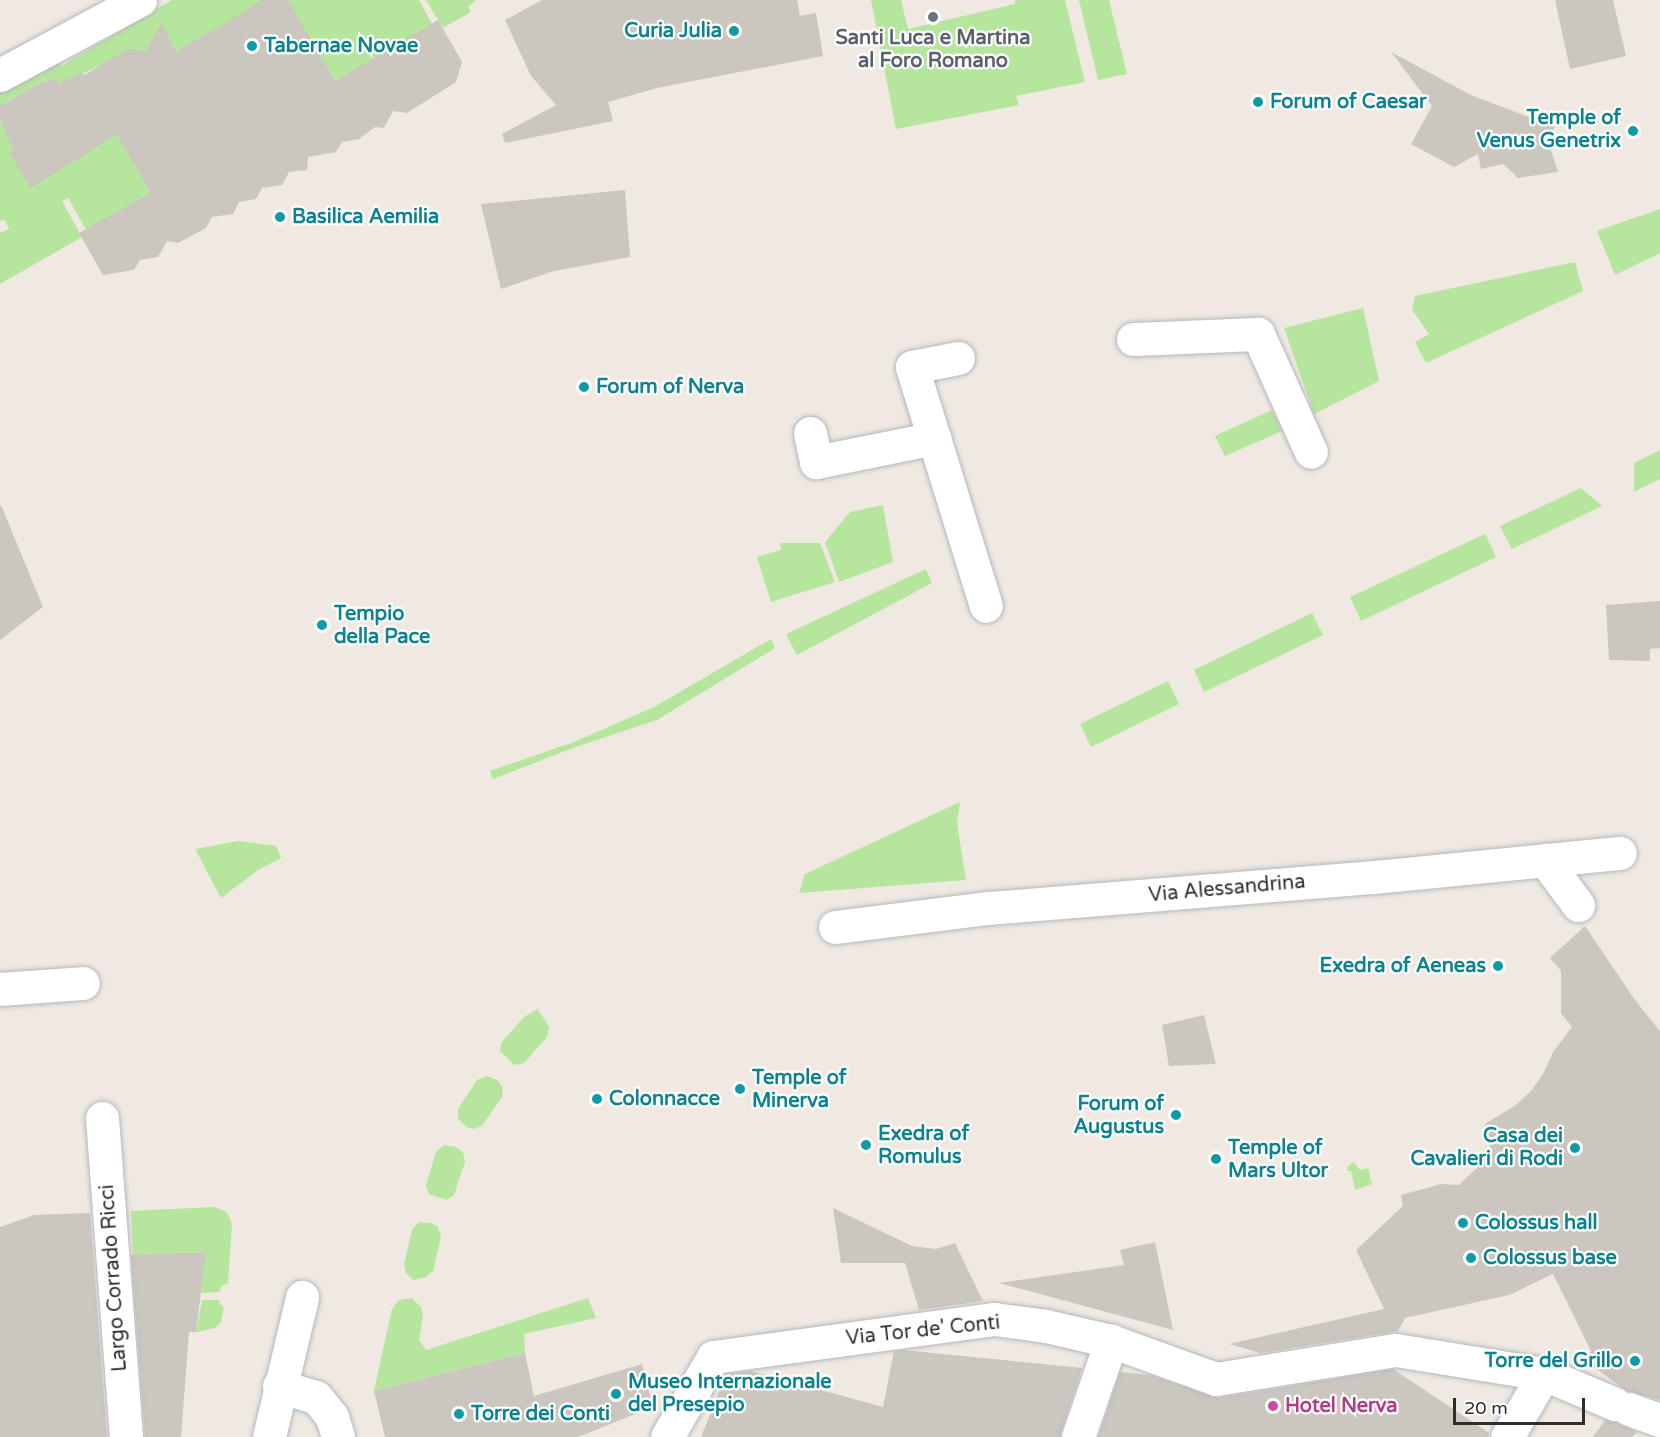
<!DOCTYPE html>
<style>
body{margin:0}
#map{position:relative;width:1660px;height:1437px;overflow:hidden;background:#efe9e1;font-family:"Varela Round",sans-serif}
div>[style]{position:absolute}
.green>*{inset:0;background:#b6e59e}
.building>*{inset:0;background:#cbc7bf}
.roads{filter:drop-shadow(0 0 2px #b4b7c1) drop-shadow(0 0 2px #b4b7c1)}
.street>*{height:33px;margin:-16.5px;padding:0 16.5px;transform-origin:16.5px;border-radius:16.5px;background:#fff}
.dots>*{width:16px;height:16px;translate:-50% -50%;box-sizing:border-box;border:3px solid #fff;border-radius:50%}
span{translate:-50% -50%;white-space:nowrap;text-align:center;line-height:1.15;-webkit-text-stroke:4.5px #fff;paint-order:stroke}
.culture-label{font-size:20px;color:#0d838f;font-weight:700}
.right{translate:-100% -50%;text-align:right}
.left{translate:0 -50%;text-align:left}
.worship-label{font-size:20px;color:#5b616d;font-weight:700}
.street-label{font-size:20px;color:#2e2e2e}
.hotel-label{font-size:20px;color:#b23c85;font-weight:700}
.scale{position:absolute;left:1453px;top:1398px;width:132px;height:27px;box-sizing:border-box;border:3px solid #2e2e2e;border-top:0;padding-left:8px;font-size:18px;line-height:21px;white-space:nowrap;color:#2e2e2e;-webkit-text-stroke:4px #fff;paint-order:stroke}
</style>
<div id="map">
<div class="green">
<div style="clip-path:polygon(evenodd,172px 0,419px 0,436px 31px,408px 38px,335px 81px,318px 52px,135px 166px,150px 193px,86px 230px,68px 198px,62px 201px,82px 237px,0 284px,0 233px,9px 229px,5px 220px,0 221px,0 119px,7px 135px,58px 81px,56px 78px,38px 84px,0 106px,0 92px,57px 61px,61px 66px,172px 0,101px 65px,76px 103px,64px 82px,101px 65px)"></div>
<div style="clip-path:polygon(426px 0,476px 0,468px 7px,471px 12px,443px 28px)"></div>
<div style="clip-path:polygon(871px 0,901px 0,908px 29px,1015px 4px,1015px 0,1065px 0,1085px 82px,1016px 96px,1019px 105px,896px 129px)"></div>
<div style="clip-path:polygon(1079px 0,1109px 0,1127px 74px,1098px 80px)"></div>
<div style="clip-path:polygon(1660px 209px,1660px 253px,1615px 275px,1597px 231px)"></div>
<div style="clip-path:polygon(1575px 262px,1583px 291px,1426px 363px,1415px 342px,1429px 334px,1412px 310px,1415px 296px)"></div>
<div style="clip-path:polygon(1363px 308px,1379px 381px,1314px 414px,1284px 328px)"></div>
<div style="clip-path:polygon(1272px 410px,1282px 431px,1225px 456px,1215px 436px)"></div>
<div style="clip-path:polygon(1660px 450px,1660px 479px,1634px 492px,1634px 463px)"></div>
<div style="clip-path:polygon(1581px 488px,1602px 506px,1512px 549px,1500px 526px)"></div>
<div style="clip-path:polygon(883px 505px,893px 562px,839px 582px,825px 542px,850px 512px)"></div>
<div style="clip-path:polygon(1485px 534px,1496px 557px,1361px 621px,1350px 597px)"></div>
<div style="clip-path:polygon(780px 543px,820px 543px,835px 582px,771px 602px,757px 557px,781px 550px)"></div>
<div style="clip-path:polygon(926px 569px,932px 583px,797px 655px,786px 634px)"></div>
<div style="clip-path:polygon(1312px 613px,1323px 635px,1204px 692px,1194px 670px)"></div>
<div style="clip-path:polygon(771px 639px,775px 648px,657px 720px,573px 748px,493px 779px,490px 771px,574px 742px,654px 707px)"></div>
<div style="clip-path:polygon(1168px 681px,1179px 704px,1091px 747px,1080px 724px)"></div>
<div style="clip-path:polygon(960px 802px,957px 823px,966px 880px,799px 893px,805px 874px)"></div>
<div style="clip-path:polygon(238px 841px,276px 846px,281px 858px,258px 870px,221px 898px,195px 849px)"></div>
<div style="clip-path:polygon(538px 1009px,549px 1027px,547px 1037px,524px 1063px,514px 1065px,500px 1051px,501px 1043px,524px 1017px)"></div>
<div style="clip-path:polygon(487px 1076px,497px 1080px,503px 1087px,502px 1097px,482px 1126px,473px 1129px,466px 1127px,458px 1118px,458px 1109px,477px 1080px)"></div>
<div style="clip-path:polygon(444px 1145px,456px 1147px,463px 1152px,465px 1162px,454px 1195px,446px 1200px,429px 1194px,426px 1185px,436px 1152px)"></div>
<div style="clip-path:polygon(1354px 1162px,1360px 1170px,1368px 1168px,1372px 1184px,1355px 1190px,1351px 1171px,1347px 1171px,1348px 1166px)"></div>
<div style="clip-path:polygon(214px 1207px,227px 1212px,232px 1224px,228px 1283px,222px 1286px,219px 1292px,201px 1293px,205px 1252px,133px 1255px,131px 1211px)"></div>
<div style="clip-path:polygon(419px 1222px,431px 1223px,438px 1227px,441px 1237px,433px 1271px,426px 1277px,413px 1280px,406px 1273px,404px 1264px,412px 1230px)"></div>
<div style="clip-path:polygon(412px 1298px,421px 1307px,423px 1316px,419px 1340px,426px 1350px,588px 1298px,596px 1318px,524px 1334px,525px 1353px,374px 1391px,392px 1309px,399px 1300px)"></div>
<div style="clip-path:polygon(202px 1300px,219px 1300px,220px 1304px,224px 1307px,221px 1322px,215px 1328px,196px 1332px)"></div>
</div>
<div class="building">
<div style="clip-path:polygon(262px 0,288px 0,335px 81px,438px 20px,462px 62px,456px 82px,407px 113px,393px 111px,384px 128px,375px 127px,359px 139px,342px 142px,336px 152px,308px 157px,307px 170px,289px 172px,282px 185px,262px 188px,256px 199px,239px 202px,233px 214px,212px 217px,206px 228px,178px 243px,167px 241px,158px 257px,140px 260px,134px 270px,103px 275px,79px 233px,150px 193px,117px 134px,31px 188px,9px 153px,13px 150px,0 119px,0 106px,38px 84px,57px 78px,59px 84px,82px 72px,84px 75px,128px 49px,146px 51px,162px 22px,176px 52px,212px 30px,213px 31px)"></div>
<div style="clip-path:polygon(542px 0,797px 0,800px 16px,816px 13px,823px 56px,657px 88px,608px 102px,613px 121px,505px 143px,502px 134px,556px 105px,531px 76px,505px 20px)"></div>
<div style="clip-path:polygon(1555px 0,1613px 0,1626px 56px,1570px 69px)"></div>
<div style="clip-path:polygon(1391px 52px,1471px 95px,1555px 127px,1547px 138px,1558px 172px,1518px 178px,1503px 164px,1481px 169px,1478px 154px,1454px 167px,1411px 144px,1432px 106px)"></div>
<div style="clip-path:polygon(625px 190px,630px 257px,554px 271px,501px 289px,481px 204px)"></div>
<div style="clip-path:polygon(1px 505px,43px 607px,0 640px,0 506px)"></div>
<div style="clip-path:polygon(1660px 601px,1660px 648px,1650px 649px,1650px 661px,1609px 660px,1606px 605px)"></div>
<div style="clip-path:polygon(1585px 926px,1635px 1000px,1660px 1031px,1660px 1400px,1627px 1391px,1584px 1360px,1591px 1351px,1553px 1274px,1509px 1295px,1405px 1318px,1398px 1331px,1260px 1353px,1229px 1344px,1384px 1309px,1356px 1250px,1403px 1206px,1401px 1195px,1441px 1184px,1459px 1185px,1480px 1165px,1491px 1150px,1485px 1124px,1516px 1105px,1532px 1090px,1544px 1072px,1553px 1052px,1572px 1027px,1561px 1013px,1561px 971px,1550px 958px)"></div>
<div style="clip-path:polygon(1204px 1015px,1216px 1064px,1169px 1066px,1162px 1025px)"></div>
<div style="clip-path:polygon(833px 1208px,912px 1246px,936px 1249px,955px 1243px,983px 1301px,919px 1310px,905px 1263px,841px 1263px)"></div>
<div style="clip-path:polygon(90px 1213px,107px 1437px,0 1437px,0 1227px,34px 1215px)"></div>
<div style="clip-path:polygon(1155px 1242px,1173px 1330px,999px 1283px,1124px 1265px,1120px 1250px)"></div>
<div style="clip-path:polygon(206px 1252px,196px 1332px,189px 1332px,181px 1437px,145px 1437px,131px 1255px)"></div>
<div style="clip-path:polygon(903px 1350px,1082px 1368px,1060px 1437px,701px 1437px,726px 1374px,751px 1371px,883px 1407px,894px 1351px)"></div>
<div style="clip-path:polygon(525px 1353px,534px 1396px,642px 1364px,653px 1407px,578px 1437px,385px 1437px,374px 1391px)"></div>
<div style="clip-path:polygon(1393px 1369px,1489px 1433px,1488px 1437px,1098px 1437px,1120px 1372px,1150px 1375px,1218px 1398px)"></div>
<div style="clip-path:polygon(1605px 1420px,1617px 1423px,1637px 1432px,1632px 1437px,1593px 1437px)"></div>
</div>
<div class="roads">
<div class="street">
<div style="left:0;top:75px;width:159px;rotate:-28.2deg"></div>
<div style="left:1133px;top:339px;width:125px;rotate:-2.3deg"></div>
<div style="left:1258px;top:334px;width:129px;rotate:65.8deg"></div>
<div style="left:958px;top:358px;width:47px;rotate:168.9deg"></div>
<div style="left:912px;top:367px;width:250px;rotate:72.8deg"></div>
<div style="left:810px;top:433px;width:30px;rotate:78deg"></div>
<div style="left:816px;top:462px;width:121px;rotate:-11.4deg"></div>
<div style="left:1545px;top:860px;width:56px;rotate:53.7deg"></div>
<div style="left:835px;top:927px;width:154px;rotate:-7.1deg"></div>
<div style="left:988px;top:908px;width:387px;rotate:-4.6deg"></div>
<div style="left:1374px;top:877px;width:247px;rotate:-5.6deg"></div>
<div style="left:0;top:989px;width:83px;rotate:-4.1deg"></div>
<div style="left:102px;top:1118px;width:320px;rotate:85.7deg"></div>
<div style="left:279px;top:1386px;width:39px;rotate:17deg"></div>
<div style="left:316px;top:1397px;width:26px;rotate:51deg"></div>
<div style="left:332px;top:1417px;width:21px;rotate:73deg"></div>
<div style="left:1629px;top:1409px;width:33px;rotate:20deg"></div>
<div style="left:269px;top:1437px;width:144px;rotate:-76.7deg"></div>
<div style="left:667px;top:1437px;width:92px;rotate:-60.1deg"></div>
<div style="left:713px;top:1357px;width:284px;rotate:-7.7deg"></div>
<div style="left:994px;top:1319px;width:52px;rotate:7.7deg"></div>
<div style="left:1046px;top:1326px;width:67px;rotate:13deg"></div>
<div style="left:1111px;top:1341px;width:112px;rotate:19.9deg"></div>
<div style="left:1216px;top:1379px;width:182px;rotate:-9.2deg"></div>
<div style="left:1396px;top:1350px;width:150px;rotate:9.2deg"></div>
<div style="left:1544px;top:1374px;width:77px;rotate:22.9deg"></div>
<div style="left:1078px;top:1437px;width:102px;rotate:-71deg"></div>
<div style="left:1507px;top:1437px;width:73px;rotate:-59.6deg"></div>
</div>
</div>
<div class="dots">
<div style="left:933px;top:17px;background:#6b7280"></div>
<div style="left:734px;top:31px;background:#0f9aa8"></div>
<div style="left:252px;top:46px;background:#0f9aa8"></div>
<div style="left:1258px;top:102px;background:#0f9aa8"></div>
<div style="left:1633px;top:131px;background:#0f9aa8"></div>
<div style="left:280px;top:217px;background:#0f9aa8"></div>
<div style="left:584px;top:387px;background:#0f9aa8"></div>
<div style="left:322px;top:625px;background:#0f9aa8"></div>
<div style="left:1498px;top:966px;background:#0f9aa8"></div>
<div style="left:740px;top:1089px;background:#0f9aa8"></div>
<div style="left:597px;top:1099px;background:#0f9aa8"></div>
<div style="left:1176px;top:1115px;background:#0f9aa8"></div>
<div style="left:866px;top:1145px;background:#0f9aa8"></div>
<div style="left:1575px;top:1148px;background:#0f9aa8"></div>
<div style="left:1216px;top:1159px;background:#0f9aa8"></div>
<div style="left:1463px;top:1223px;background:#0f9aa8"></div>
<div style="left:1471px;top:1258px;background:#0f9aa8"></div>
<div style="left:1635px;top:1361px;background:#0f9aa8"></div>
<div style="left:616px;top:1394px;background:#0f9aa8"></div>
<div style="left:1273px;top:1406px;background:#d1479c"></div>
<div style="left:459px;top:1414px;background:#0f9aa8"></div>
</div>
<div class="culture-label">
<span class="right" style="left:722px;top:31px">Curia Julia</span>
<span class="left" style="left:264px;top:46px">Tabernae Novae</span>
<span class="left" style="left:1270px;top:102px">Forum of Caesar</span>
<span class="right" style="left:1621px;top:130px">Temple of<br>Venus Genetrix</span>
<span class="left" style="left:292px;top:217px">Basilica Aemilia</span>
<span class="left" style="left:596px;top:387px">Forum of Nerva</span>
<span class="left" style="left:334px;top:626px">Tempio<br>della Pace</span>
<span class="right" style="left:1486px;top:966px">Exedra of Aeneas</span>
<span class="left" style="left:752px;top:1090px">Temple of<br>Minerva</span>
<span class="left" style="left:609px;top:1099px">Colonnacce</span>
<span class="right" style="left:1164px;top:1116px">Forum of<br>Augustus</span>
<span class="left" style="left:878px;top:1146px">Exedra of<br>Romulus</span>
<span class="right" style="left:1563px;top:1148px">Casa dei<br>Cavalieri di Rodi</span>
<span class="left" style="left:1228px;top:1160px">Temple of<br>Mars Ultor</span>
<span class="left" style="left:1475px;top:1223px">Colossus hall</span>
<span class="left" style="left:1483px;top:1258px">Colossus base</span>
<span class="right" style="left:1623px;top:1361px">Torre del Grillo</span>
<span class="left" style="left:628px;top:1394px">Museo Internazionale<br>del Presepio</span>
<span class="left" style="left:471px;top:1414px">Torre dei Conti</span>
</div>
<div class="worship-label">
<span style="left:933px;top:50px">Santi Luca e Martina<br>al Foro Romano</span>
</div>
<div class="street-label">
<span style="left:1227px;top:889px;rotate:-5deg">Via Alessandrina</span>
<span style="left:114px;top:1278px;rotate:-94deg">Largo Corrado Ricci</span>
<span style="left:923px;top:1331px;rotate:-6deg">Via Tor de' Conti</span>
</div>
<div class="hotel-label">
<span class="left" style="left:1285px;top:1406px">Hotel Nerva</span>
</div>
<div class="scale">20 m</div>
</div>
